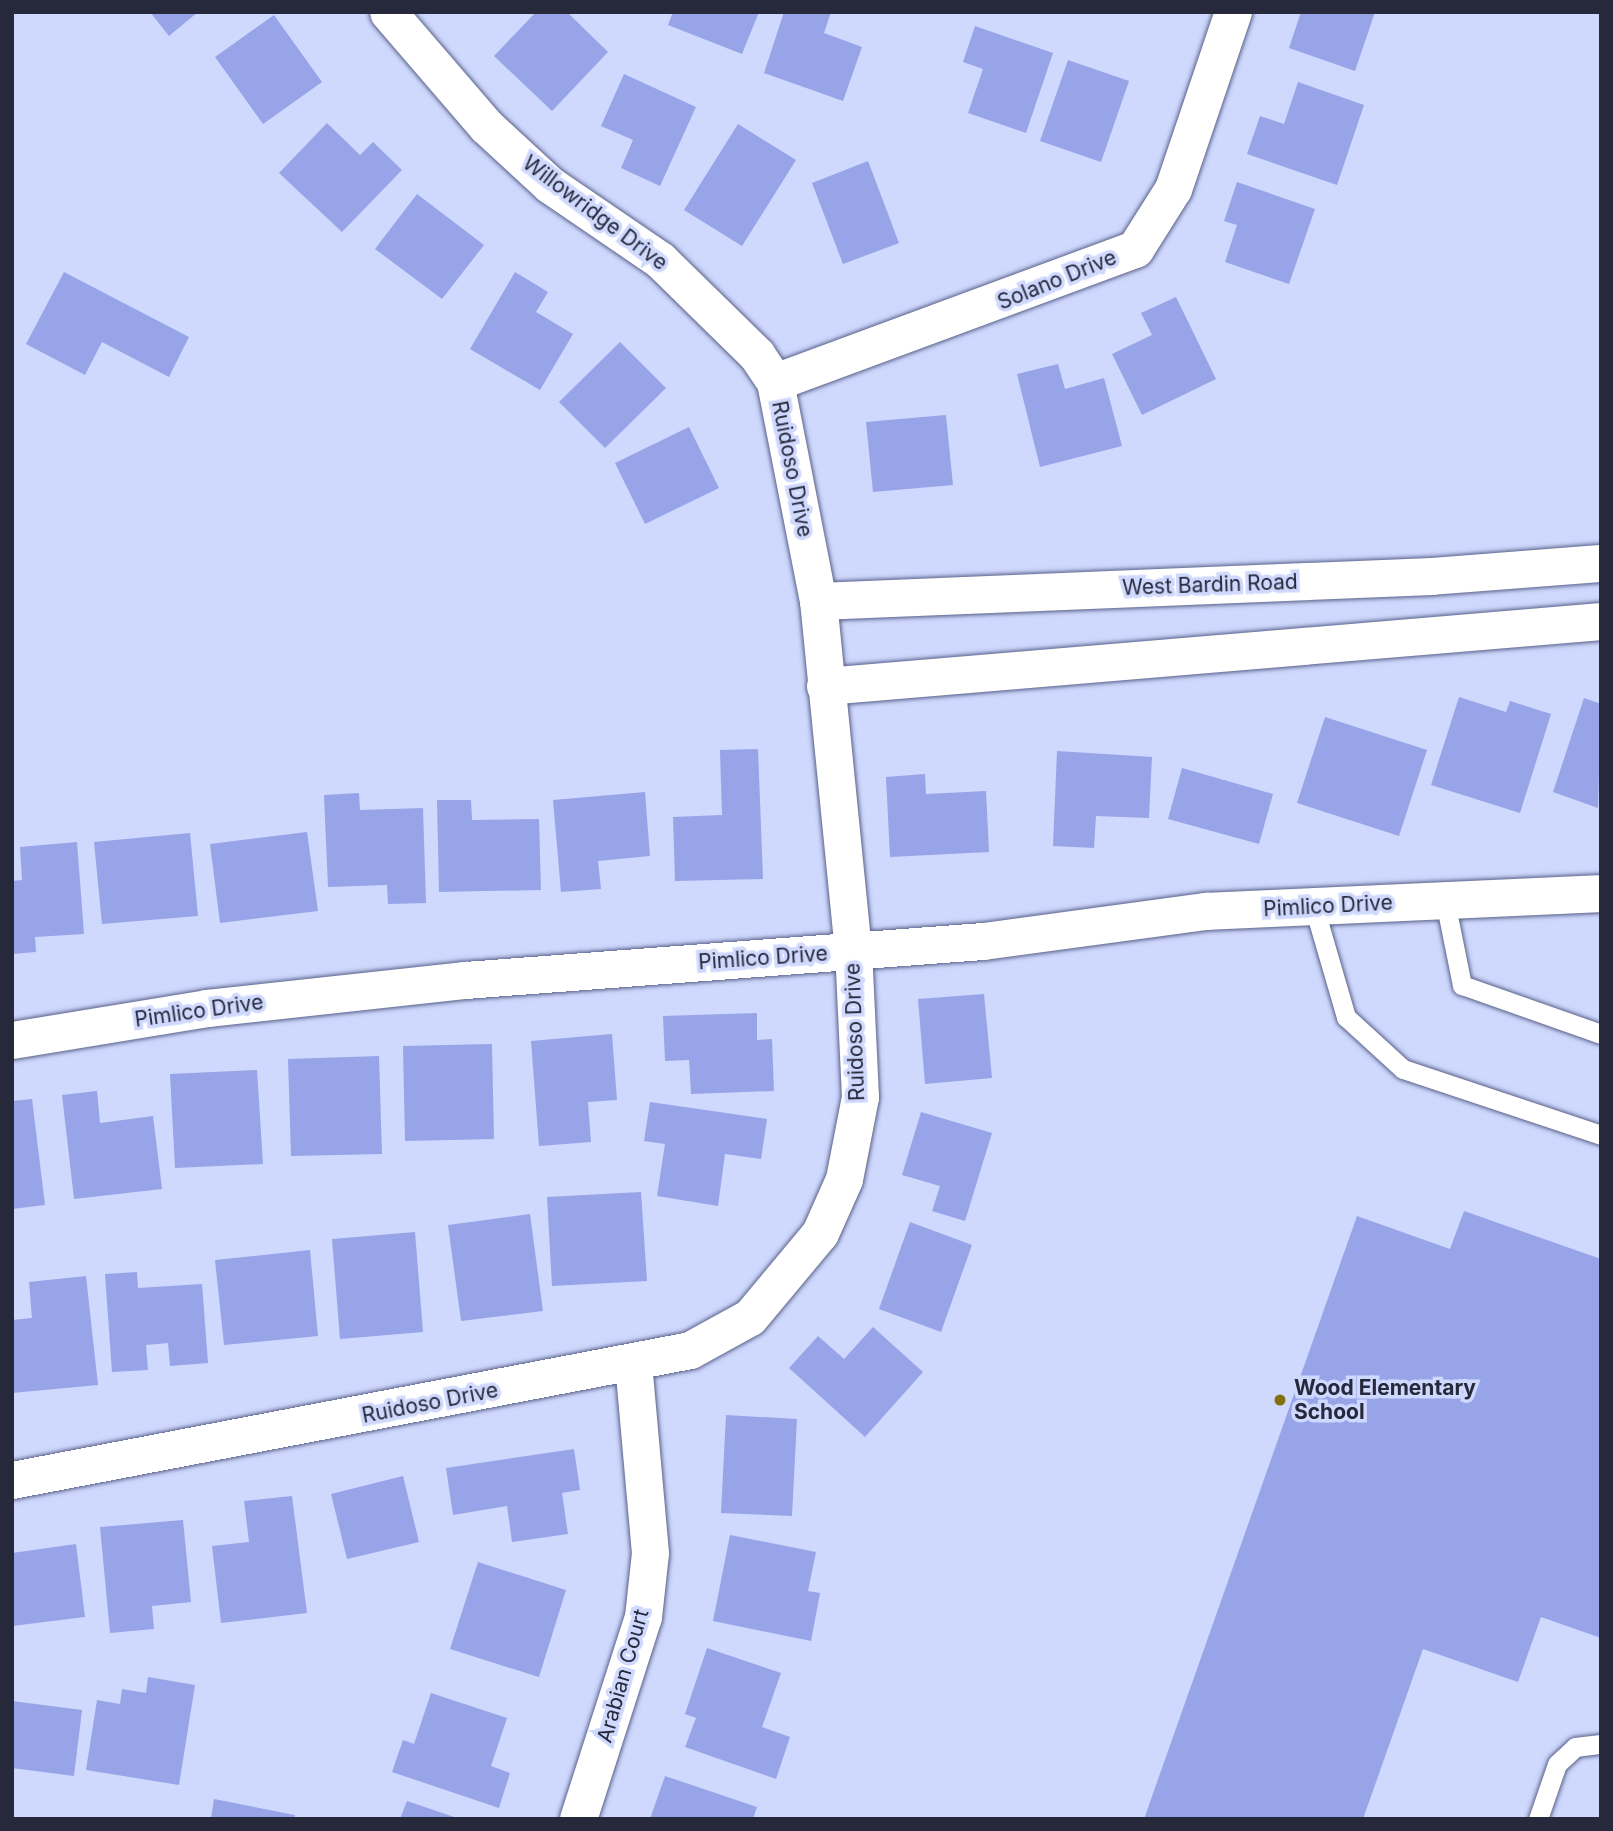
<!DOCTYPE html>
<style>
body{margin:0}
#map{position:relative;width:1613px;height:1831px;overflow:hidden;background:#cfd8fd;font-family:Inter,sans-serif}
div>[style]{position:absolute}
.building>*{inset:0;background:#97a4e8}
.roads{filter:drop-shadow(0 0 2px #596189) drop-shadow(0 0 2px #596189)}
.service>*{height:19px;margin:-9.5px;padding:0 9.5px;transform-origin:9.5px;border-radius:9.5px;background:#fff}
.minor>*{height:37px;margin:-18.5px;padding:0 18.5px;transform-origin:18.5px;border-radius:18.5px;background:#fff}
.dots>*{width:19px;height:19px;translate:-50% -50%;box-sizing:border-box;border:4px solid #cfd8fd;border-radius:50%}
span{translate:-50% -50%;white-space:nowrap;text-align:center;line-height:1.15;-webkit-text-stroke:7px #cfd8fd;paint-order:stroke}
.street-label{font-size:21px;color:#26293b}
.poi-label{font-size:21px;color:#26293b;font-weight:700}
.left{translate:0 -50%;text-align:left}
.frame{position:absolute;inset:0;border:14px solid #26293b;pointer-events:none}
</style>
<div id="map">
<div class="building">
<div style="clip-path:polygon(150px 12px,198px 12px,169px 36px)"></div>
<div style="clip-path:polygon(536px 12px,567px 12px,608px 52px,552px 111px,494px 56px)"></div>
<div style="clip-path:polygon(673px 12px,759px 12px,742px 54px,668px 25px)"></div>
<div style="clip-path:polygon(784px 12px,831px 12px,824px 33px,862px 47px,843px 101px,764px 73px)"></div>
<div style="clip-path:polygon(1301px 12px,1375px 12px,1355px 71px,1289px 48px)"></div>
<div style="clip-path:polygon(274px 15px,322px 82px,263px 124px,215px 57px)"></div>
<div style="clip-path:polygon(975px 26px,1053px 53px,1026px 133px,968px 113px,983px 69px,963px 62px)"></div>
<div style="clip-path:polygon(1068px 60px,1129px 81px,1101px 162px,1040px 141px)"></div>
<div style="clip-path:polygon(624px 74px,696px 107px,660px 186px,621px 168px,633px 140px,601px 126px)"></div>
<div style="clip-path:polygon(1298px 82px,1364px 105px,1337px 185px,1247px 154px,1260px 116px,1284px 124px)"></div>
<div style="clip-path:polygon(327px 123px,360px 155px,373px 142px,402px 170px,342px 232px,279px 173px)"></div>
<div style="clip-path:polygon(738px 124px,796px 160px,742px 246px,684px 210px)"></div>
<div style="clip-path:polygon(868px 161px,899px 243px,843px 264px,812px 183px)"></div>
<div style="clip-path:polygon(1237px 182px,1315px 209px,1289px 284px,1225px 262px,1237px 225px,1224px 221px)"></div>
<div style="clip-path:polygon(417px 194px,484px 245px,442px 299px,375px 249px)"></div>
<div style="clip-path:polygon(64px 272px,189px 337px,169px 377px,102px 342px,85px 375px,26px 344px)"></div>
<div style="clip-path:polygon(515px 272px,548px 292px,536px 312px,573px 334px,540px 390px,470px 349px)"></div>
<div style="clip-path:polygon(1176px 297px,1216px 379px,1142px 415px,1112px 354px,1152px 335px,1141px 313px)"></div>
<div style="clip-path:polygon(620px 342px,666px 388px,605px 448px,559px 402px)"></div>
<div style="clip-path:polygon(1058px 364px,1065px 389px,1104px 378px,1122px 446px,1040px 467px,1017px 374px)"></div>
<div style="clip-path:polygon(946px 415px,953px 485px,873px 492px,866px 422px)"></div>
<div style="clip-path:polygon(689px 427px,719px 488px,645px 524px,615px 463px)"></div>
<div style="clip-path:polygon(1459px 697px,1506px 712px,1510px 701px,1551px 714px,1520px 813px,1431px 785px)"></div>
<div style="clip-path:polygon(1584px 698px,1601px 704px,1598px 808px,1553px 792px)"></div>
<div style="clip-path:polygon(1325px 717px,1427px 750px,1399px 836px,1297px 803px)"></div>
<div style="clip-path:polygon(758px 749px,763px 879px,675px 881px,673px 817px,722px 815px,720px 750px)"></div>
<div style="clip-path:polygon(1057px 751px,1152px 757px,1149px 818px,1096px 816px,1094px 848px,1053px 846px)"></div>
<div style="clip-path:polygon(1182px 768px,1273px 794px,1259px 844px,1168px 819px)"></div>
<div style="clip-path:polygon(925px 774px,926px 794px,986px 791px,989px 852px,890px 857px,886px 777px)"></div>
<div style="clip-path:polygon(645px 792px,650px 856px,598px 861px,601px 889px,561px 892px,553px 800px)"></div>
<div style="clip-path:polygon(359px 793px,360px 810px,423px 808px,426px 903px,388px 904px,387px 885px,328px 887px,324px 795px)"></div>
<div style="clip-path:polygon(437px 800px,471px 800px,472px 820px,539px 819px,541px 890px,439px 892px)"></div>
<div style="clip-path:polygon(307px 832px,318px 911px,220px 923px,210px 844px)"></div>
<div style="clip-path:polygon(190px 833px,198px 916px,102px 924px,94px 842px)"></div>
<div style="clip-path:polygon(77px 842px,84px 934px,35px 937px,36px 952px,12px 954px,12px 881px,22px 880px,20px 847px)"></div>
<div style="clip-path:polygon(984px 994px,992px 1078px,925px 1084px,918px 999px)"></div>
<div style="clip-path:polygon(757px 1013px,757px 1040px,772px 1039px,774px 1091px,691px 1094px,689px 1060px,665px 1061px,663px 1016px)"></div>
<div style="clip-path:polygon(612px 1034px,617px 1100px,588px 1102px,591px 1142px,539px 1146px,531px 1041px)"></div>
<div style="clip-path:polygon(492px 1044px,494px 1139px,405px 1141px,403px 1046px)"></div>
<div style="clip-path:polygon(379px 1056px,382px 1154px,291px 1156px,288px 1059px)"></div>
<div style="clip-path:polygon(257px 1070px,263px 1164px,175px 1168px,170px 1074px)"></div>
<div style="clip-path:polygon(97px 1091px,100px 1123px,153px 1116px,162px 1189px,74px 1199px,62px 1095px)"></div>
<div style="clip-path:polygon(32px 1099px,45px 1205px,12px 1209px,12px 1101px)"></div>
<div style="clip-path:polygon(650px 1102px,767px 1119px,761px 1159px,725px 1154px,718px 1206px,657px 1196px,665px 1144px,644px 1141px)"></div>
<div style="clip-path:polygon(921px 1112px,992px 1133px,965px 1221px,932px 1211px,940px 1186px,902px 1175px)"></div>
<div style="clip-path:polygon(641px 1192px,647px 1281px,552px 1286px,547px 1197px)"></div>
<div style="clip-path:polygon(1464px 1211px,1601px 1259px,1601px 1638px,1541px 1617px,1518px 1682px,1423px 1649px,1363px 1819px,1144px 1819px,1357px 1216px,1450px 1249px)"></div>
<div style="clip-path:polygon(530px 1214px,543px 1311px,461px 1321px,448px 1225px)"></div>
<div style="clip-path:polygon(910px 1222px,972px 1245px,941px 1332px,879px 1309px)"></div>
<div style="clip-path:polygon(415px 1232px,423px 1332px,340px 1339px,332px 1239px)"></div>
<div style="clip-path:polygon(310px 1250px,318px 1336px,224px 1345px,215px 1260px)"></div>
<div style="clip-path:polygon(137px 1272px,138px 1288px,202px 1284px,208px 1363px,170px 1366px,168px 1343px,146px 1345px,148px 1370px,112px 1372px,105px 1274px)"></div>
<div style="clip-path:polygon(86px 1276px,98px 1385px,12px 1393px,12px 1320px,32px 1318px,29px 1282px)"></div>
<div style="clip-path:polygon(873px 1327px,923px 1372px,865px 1437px,789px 1368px,818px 1336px,844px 1359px)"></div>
<div style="clip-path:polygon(726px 1415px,797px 1419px,792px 1516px,721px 1513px)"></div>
<div style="clip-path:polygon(574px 1449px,580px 1490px,562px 1493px,568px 1534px,512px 1542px,507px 1506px,453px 1515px,446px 1468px)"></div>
<div style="clip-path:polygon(403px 1476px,419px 1542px,347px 1559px,331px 1494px)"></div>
<div style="clip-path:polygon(292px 1496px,307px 1613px,221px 1623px,212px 1546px,249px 1542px,244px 1501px)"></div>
<div style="clip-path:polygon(183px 1520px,191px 1602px,152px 1606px,154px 1629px,110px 1633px,100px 1527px)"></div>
<div style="clip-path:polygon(730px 1535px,816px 1552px,808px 1591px,820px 1593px,811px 1641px,713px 1621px)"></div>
<div style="clip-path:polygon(76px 1544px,85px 1617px,12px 1626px,12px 1553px)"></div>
<div style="clip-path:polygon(478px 1562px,566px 1590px,539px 1677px,450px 1649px)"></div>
<div style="clip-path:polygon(707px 1648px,781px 1673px,762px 1727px,790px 1737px,776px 1779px,685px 1747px,696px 1718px,685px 1714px)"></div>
<div style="clip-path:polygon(148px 1677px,195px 1685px,179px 1785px,86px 1770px,97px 1700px,120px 1704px,122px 1689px,146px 1693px)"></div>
<div style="clip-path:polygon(431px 1693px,507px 1718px,491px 1766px,510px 1773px,499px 1808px,392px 1772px,403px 1740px,414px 1744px)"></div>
<div style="clip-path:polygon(12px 1701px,82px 1710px,74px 1776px,12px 1768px)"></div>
<div style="clip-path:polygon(665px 1776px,757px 1807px,753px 1819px,650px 1819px)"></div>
<div style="clip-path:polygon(214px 1799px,295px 1815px,294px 1819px,211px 1819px)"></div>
<div style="clip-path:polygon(407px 1801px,457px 1818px,457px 1819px,400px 1819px)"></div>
</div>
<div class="roads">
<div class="service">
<div style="left:1445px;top:901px;width:86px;rotate:78.6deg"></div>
<div style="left:1462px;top:985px;width:147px;rotate:19.4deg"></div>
<div style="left:1314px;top:907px;width:115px;rotate:73.8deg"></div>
<div style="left:1346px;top:1017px;width:77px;rotate:42.4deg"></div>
<div style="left:1403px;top:1069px;width:209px;rotate:18.4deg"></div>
<div style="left:1538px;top:1819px;width:58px;rotate:-70.9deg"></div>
<div style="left:1557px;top:1764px;width:25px;rotate:-43deg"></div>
<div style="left:1575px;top:1747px;width:26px;rotate:-7deg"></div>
</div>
<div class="minor">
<div style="left:775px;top:382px;width:384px;rotate:-20.3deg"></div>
<div style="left:1135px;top:249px;width:71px;rotate:-57.7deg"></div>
<div style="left:1173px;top:189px;width:187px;rotate:-71.3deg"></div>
<div style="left:818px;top:601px;width:614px;rotate:-2.34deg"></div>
<div style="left:1431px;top:576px;width:170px;rotate:-4.4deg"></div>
<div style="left:825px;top:686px;width:779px;rotate:-4.79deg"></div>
<div style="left:12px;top:1040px;width:198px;rotate:-9.3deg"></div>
<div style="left:207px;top:1008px;width:260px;rotate:-6.2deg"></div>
<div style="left:465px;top:980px;width:519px;rotate:-4.31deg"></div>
<div style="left:983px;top:941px;width:225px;rotate:-7.7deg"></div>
<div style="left:1206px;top:911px;width:395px;rotate:-2.6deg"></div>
<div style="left:12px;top:1480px;width:690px;rotate:-10.85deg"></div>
<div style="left:690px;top:1350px;width:68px;rotate:-28.8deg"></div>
<div style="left:750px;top:1317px;width:109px;rotate:-50.2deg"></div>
<div style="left:820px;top:1233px;width:59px;rotate:-66deg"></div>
<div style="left:844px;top:1179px;width:84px;rotate:-79deg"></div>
<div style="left:860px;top:1097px;width:146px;rotate:-92.7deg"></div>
<div style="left:853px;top:951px;width:352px;rotate:-95.7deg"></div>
<div style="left:818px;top:601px;width:223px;rotate:-101.1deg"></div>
<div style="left:775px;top:382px;width:32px;rotate:-124deg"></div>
<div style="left:757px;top:355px;width:136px;rotate:-135.6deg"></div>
<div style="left:660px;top:260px;width:133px;rotate:-145.7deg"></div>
<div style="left:550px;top:185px;width:87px;rotate:-137.3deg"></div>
<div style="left:486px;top:126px;width:150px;rotate:-130.7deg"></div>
<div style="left:578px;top:1819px;width:212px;rotate:-72.2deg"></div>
<div style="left:643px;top:1617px;width:64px;rotate:-83.8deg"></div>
<div style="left:650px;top:1553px;width:192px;rotate:-95.1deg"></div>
</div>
</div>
<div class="dots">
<div style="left:1280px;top:1400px;background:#846f0f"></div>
</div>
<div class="street-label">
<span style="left:595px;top:213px;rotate:37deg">Willowridge Drive</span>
<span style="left:1057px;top:280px;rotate:-22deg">Solano Drive</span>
<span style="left:792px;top:469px;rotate:79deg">Ruidoso Drive</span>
<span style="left:1210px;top:585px;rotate:-2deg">West Bardin Road</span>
<span style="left:1328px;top:906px;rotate:-3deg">Pimlico Drive</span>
<span style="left:763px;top:958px;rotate:-4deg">Pimlico Drive</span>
<span style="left:199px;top:1011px;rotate:-8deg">Pimlico Drive</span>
<span style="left:855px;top:1032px;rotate:-92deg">Ruidoso Drive</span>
<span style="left:430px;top:1403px;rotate:-11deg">Ruidoso Drive</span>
<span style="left:623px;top:1676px;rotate:-74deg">Arabian Court</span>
</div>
<div class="poi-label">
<span class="left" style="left:1294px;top:1400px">Wood Elementary<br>School</span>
</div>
<div class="frame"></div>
</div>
